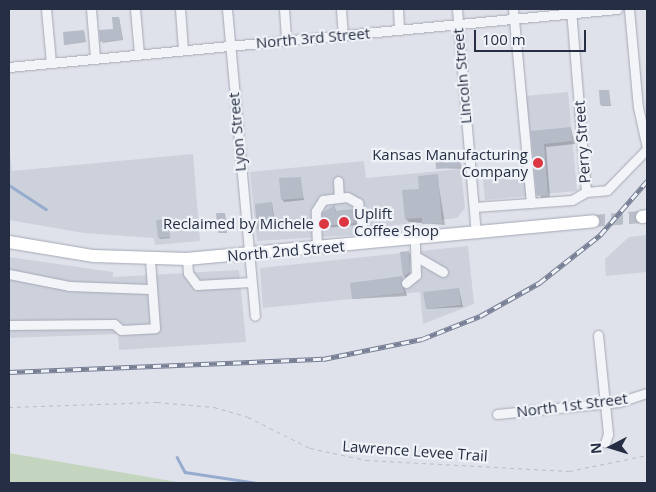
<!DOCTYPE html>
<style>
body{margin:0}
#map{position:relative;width:656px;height:492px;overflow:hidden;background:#dfe2ea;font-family:"Open Sans",sans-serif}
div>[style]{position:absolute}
.built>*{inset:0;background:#cdd1dc}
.green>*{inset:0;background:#c3d5bf}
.shadow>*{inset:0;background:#0003}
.stream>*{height:2.5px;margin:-1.25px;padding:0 1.25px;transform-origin:1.25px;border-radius:1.25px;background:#96acce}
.building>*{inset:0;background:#b6bbc8}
.highway-tunnel>*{height:12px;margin-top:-6px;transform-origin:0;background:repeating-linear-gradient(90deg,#babec9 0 12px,transparent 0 18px)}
.path>*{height:1px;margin-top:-0.5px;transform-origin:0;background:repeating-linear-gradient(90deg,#b9bdc5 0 4px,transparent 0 8px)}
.roads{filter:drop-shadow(0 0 1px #a4a8b5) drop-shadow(0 0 1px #a4a8b5)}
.minor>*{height:9px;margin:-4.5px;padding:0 4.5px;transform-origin:4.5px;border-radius:4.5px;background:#f2f4f8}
.highway>*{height:12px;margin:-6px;padding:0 6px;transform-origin:6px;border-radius:6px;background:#fff}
.rail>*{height:4.5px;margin-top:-2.25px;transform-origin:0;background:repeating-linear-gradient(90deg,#eff2f7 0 8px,#777f95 0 16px);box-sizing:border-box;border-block:1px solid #777f95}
.dots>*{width:14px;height:14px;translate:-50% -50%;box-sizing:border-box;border:2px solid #eff2f7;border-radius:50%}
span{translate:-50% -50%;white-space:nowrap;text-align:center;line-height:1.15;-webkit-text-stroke:4.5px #eff2f7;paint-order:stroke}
.street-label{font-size:15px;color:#262e43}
.poi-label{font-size:15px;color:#262e43}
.right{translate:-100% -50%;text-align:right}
.left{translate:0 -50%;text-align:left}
.frame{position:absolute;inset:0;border:10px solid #262e43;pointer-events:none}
.north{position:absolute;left:586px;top:422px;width:50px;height:50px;-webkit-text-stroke:4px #eff2f7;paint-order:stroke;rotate:265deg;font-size:14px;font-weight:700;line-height:20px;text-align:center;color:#262e43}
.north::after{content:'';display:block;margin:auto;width:18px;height:22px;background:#262e43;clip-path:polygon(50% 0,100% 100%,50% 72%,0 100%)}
.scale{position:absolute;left:474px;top:30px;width:112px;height:22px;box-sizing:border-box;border:2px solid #262e43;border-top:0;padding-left:6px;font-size:15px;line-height:18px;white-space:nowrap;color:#262e43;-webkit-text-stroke:4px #eff2f7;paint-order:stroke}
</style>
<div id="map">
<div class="built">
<div style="clip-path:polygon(568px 92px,577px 191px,534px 195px,525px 96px)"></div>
<div style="clip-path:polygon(9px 146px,12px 171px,193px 154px,200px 241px,155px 245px,154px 238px,84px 233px,9px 220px)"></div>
<div style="clip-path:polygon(364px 161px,366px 178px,461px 169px,465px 208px,457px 218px,371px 228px,371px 234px,257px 241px,250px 172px)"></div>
<div style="clip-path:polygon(525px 168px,528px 196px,485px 200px,482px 172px)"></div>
<div style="clip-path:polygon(647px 235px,647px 272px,606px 276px,605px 259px,629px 237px)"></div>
<div style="clip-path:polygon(468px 246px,474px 304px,423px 324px,420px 292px,263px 308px,260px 268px)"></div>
<div style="clip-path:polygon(9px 257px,113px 272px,113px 277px,239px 270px,246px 342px,119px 350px,118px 334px,9px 338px)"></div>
</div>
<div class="green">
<div style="clip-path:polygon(9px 453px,183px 483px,9px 483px)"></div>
</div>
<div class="shadow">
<div style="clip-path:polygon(119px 18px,123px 40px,102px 43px,114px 30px)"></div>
<div style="clip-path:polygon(84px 31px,86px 42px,65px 45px)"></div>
<div style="clip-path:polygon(609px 91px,611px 106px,602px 106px,601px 105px)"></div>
<div style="clip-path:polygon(571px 129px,575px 144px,546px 147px,550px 197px,541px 198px,532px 132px)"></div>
<div style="clip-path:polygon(458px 153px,462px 169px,437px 168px)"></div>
<div style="clip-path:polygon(437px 175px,445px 225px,409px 222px,406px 219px,420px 190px)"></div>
<div style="clip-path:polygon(300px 178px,304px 200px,284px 202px,282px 199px)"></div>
<div style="clip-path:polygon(272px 203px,276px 230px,261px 231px,258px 229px)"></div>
<div style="clip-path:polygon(334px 206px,337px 212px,352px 210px,357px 225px,326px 228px)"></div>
<div style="clip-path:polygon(225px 214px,227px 233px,220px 233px,219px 232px)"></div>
<div style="clip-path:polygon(167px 220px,170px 238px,160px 239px,159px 237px)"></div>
<div style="clip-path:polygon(401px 253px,410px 254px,410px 274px,405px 278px)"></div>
<div style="clip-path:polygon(402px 278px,407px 296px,353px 299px)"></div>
<div style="clip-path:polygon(459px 289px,463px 307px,427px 309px)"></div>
</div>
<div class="stream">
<div style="left:9px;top:185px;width:44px;rotate:33deg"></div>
<div style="left:177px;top:457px;width:17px;rotate:62deg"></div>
<div style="left:185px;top:472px;width:73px;rotate:8.7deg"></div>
</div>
<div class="building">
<div style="clip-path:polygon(112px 17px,119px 17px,123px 39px,100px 42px,99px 30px,113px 29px)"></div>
<div style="clip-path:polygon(84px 30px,85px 41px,64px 45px,63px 32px)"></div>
<div style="clip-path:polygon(599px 90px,609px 90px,610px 105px,600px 105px)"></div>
<div style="clip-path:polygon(571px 127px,572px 141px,544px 144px,548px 195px,537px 196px,531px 131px)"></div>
<div style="clip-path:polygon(459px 152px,460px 167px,436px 169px,435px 154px)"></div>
<div style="clip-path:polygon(438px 174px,442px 223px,422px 224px,422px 218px,405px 219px,402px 190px,419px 189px,418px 176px)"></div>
<div style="clip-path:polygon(301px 177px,303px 198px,281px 200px,279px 178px)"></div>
<div style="clip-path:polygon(272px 202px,274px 228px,257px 229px,255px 204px)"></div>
<div style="clip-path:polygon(335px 205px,335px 211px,353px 209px,355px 223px,323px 226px,322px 213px)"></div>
<div style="clip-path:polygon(216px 213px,225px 213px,227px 232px,218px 233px)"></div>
<div style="clip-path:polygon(168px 219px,170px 237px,158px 238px,156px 220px)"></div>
<div style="clip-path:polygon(409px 251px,410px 272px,403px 277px,400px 252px)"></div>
<div style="clip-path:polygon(402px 276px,404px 293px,352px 299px,350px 283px)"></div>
<div style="clip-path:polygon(459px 288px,461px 305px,426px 309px,423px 292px)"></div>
</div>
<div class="highway-tunnel">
<div style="left:593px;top:221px;width:49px;rotate:-4.7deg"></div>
</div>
<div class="path">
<div style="left:9px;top:407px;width:148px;rotate:-1.9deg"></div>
<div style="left:157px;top:402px;width:57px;rotate:5deg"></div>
<div style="left:214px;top:407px;width:35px;rotate:16deg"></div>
<div style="left:248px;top:417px;width:69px;rotate:26.6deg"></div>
<div style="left:310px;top:448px;width:57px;rotate:12.1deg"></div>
<div style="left:366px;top:460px;width:203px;rotate:3.1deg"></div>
<div style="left:569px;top:471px;width:80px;rotate:-11.6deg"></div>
</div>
<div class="roads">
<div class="minor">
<div style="left:46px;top:9px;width:54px;rotate:84.7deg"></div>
<div style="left:91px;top:9px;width:49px;rotate:85.3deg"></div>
<div style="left:135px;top:9px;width:45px;rotate:84.9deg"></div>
<div style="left:180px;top:9px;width:41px;rotate:85.8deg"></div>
<div style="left:227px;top:9px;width:308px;rotate:84.8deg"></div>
<div style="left:284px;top:9px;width:31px;rotate:86deg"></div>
<div style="left:341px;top:9px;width:26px;rotate:86deg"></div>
<div style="left:398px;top:9px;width:20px;rotate:87deg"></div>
<div style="left:457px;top:9px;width:225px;rotate:85.2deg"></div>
<div style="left:513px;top:9px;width:195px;rotate:84.7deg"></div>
<div style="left:629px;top:9px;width:98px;rotate:84.8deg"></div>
<div style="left:638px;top:107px;width:42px;rotate:77.6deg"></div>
<div style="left:9px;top:67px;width:611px;rotate:-5.45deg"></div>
<div style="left:338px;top:181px;width:17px;rotate:87deg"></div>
<div style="left:586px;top:192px;width:21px;rotate:-5deg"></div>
<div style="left:607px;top:190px;width:57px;rotate:-45.7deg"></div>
<div style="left:474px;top:207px;width:98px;rotate:-4.1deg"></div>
<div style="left:572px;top:200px;width:16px;rotate:-30deg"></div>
<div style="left:586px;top:192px;width:184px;rotate:-94.7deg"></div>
<div style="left:317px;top:248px;width:37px;rotate:-92deg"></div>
<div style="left:316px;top:211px;width:13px;rotate:-58deg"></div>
<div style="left:323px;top:200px;width:24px;rotate:-7deg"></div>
<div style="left:347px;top:197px;width:13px;rotate:29deg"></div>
<div style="left:358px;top:203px;width:41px;rotate:80.1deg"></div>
<div style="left:417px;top:257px;width:30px;rotate:30deg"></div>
<div style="left:187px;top:259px;width:14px;rotate:86deg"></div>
<div style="left:188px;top:273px;width:15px;rotate:53deg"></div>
<div style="left:197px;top:285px;width:54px;rotate:-3.2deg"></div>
<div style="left:9px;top:274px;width:61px;rotate:11.3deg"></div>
<div style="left:69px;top:286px;width:80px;rotate:2.1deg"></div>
<div style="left:406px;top:283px;width:13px;rotate:-39deg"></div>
<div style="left:416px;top:275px;width:37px;rotate:-92deg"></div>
<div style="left:9px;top:325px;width:105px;rotate:-0.5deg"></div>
<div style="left:114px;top:324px;width:9px;rotate:41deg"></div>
<div style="left:121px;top:330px;width:34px;rotate:-3deg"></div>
<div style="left:155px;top:328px;width:68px;rotate:-94.2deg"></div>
<div style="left:598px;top:335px;width:100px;rotate:84.2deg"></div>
<div style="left:608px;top:434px;width:9px;rotate:108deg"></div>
<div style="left:497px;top:414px;width:123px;rotate:-5.6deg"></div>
<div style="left:619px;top:402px;width:29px;rotate:-18deg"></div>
</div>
<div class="highway">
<div style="left:642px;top:217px;width:5px;rotate:-11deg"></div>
<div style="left:9px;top:242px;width:86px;rotate:9.4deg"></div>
<div style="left:94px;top:256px;width:93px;rotate:1.8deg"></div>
<div style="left:187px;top:259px;width:408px;rotate:-5.3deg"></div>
</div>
</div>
<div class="rail">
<div style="left:9px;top:372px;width:314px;rotate:-2.4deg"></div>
<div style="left:323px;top:359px;width:101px;rotate:-11.4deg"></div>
<div style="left:422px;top:339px;width:62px;rotate:-21.6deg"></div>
<div style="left:480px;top:316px;width:68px;rotate:-29.2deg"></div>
<div style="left:539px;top:283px;width:78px;rotate:-38.2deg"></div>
<div style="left:600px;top:235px;width:72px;rotate:-49deg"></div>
</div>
<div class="dots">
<div style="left:538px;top:163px;background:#dc3740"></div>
<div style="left:344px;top:222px;background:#dc3740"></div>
<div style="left:324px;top:224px;background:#dc3740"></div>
</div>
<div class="street-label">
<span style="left:313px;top:38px;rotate:-5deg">North 3rd Street</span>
<span style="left:462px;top:76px;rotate:-95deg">Lincoln Street</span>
<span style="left:237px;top:132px;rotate:-95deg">Lyon Street</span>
<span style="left:582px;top:142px;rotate:-94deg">Perry Street</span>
<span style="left:286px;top:251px;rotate:-5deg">North 2nd Street</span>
<span style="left:572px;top:405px;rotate:-7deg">North 1st Street</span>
<span style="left:415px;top:451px;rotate:4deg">Lawrence Levee Trail</span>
</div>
<div class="poi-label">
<span class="right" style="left:528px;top:163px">Kansas Manufacturing<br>Company</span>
<span class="left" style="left:354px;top:222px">Uplift<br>Coffee Shop</span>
<span class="right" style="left:314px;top:224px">Reclaimed by Michele</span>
</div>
<div class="frame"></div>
<div class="north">N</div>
<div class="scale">100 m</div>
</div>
